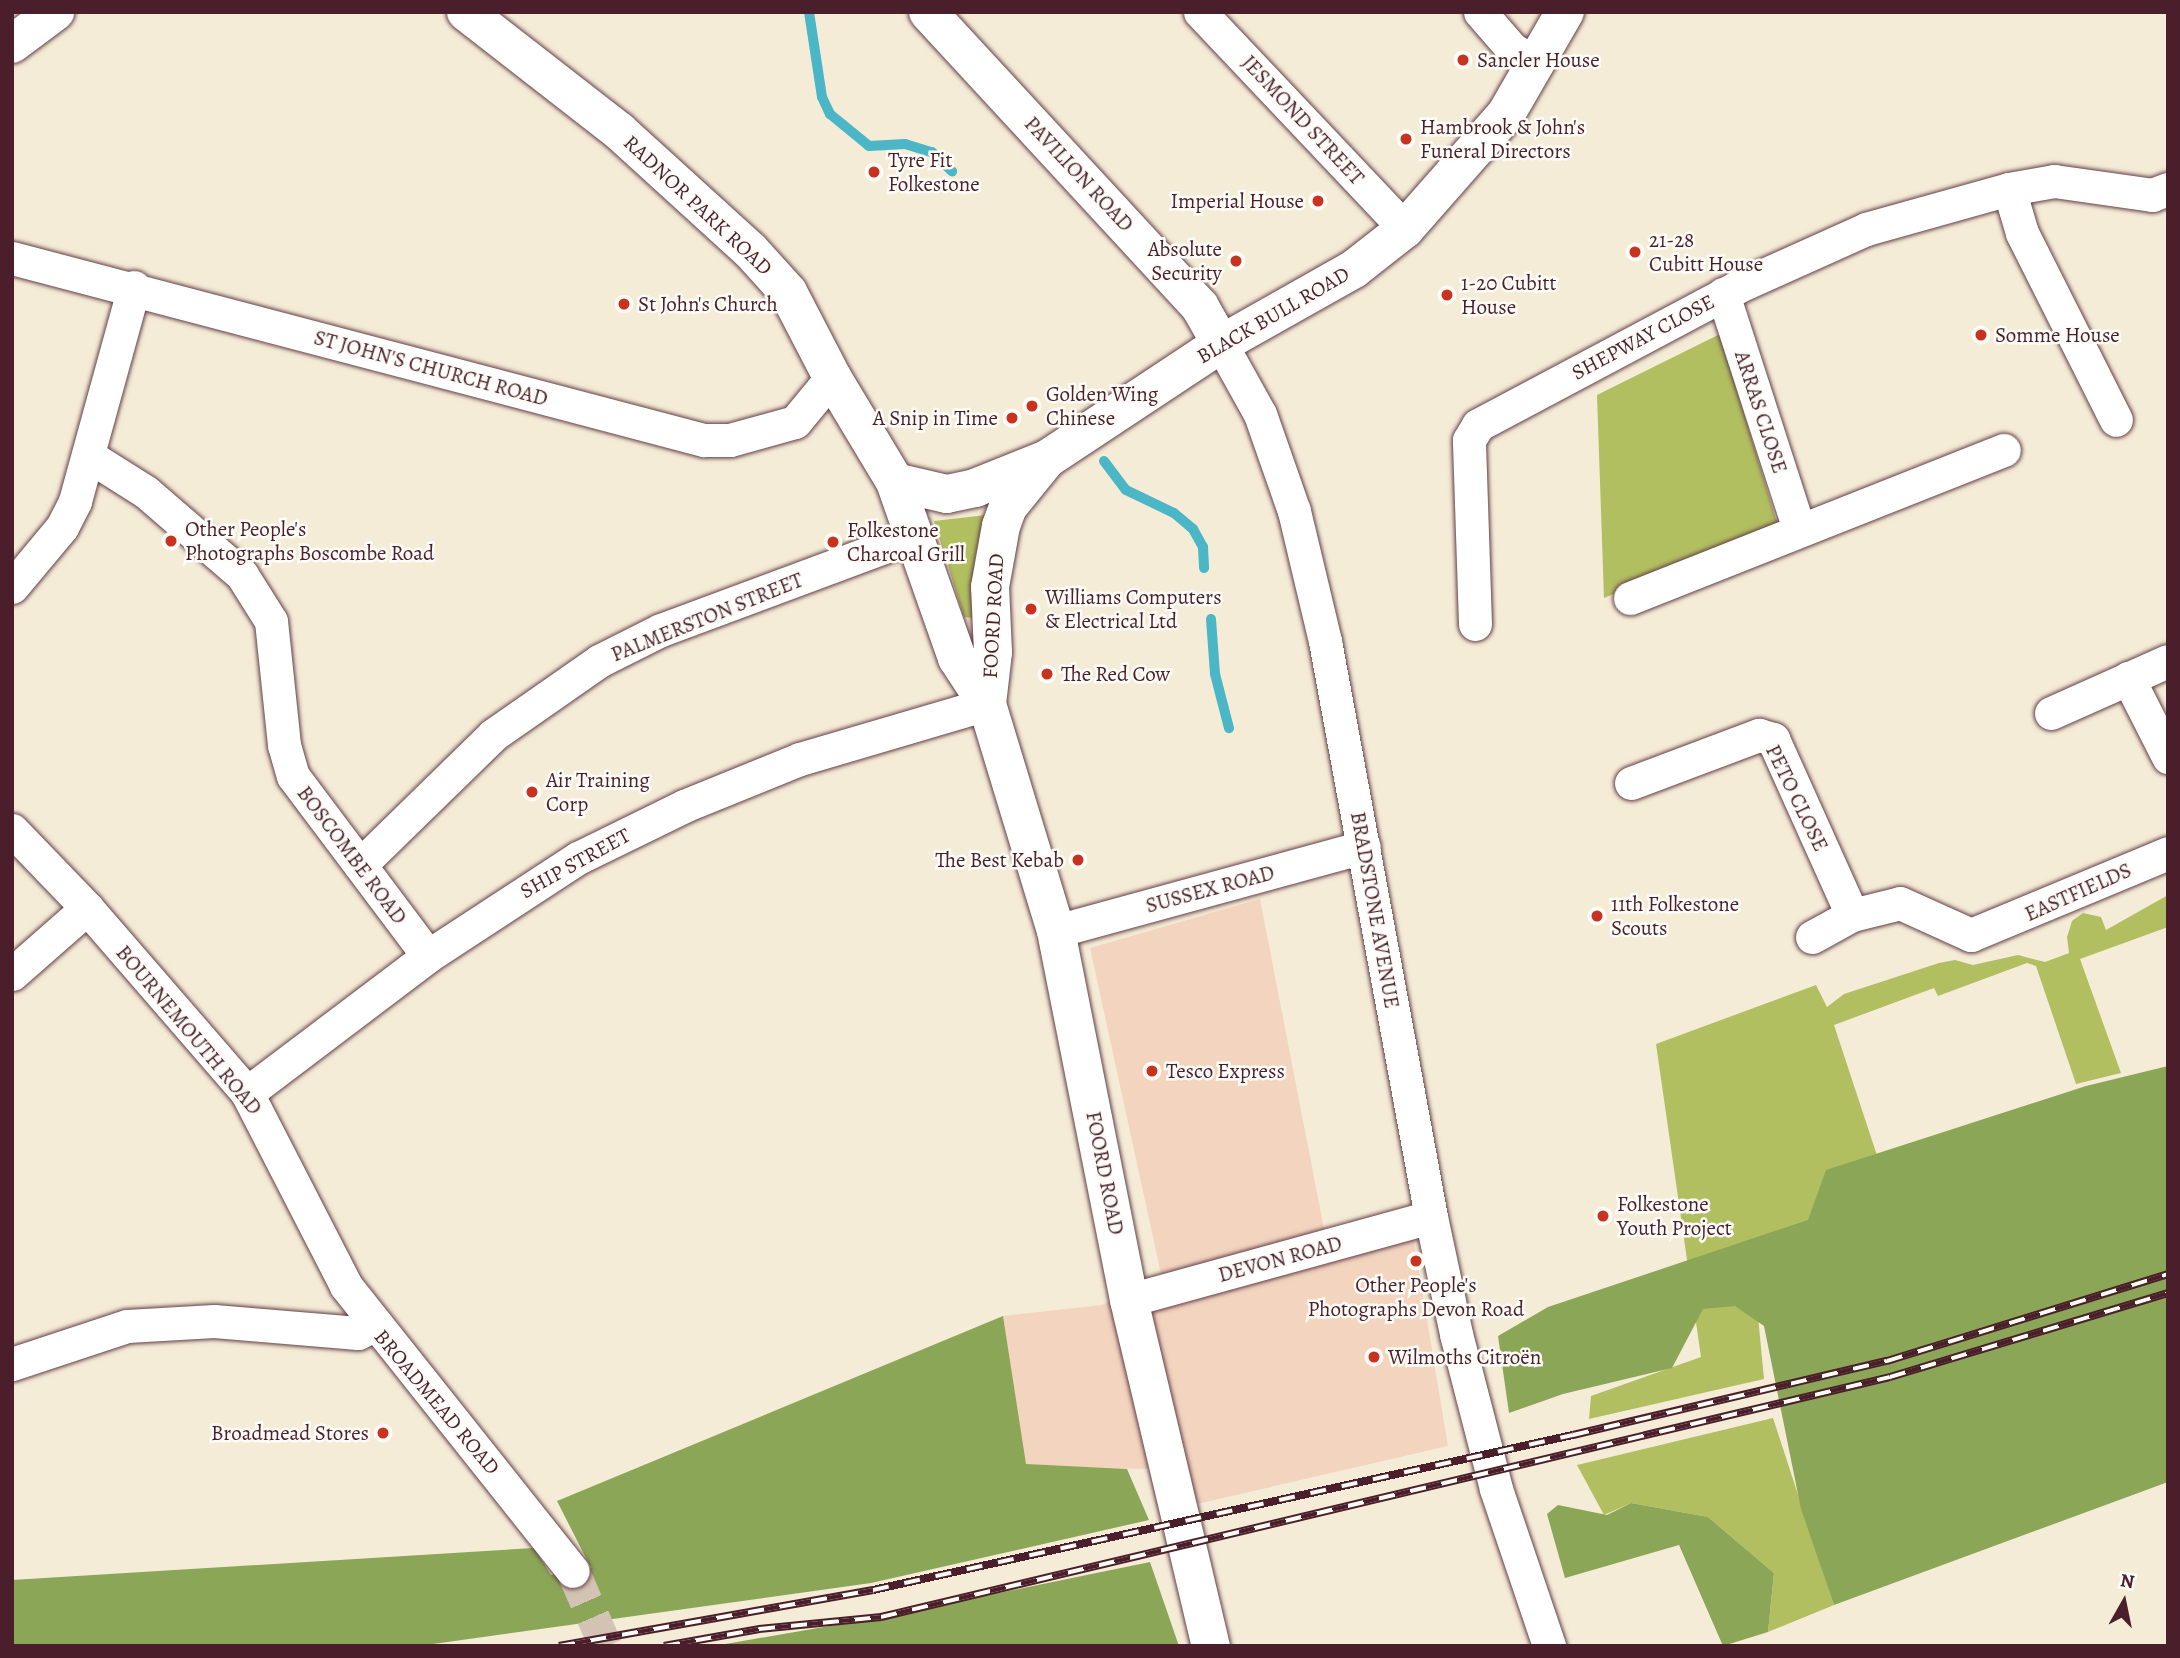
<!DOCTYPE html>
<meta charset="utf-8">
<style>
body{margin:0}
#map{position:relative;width:2180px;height:1658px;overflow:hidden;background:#f5ecd7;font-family:Alegreya,serif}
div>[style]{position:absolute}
.built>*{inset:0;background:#f3d4bf}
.green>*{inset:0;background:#b1bf61}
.forest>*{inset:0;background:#8ca657}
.stream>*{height:10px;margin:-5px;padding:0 5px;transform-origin:5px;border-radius:5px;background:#4ab6c6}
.street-tunnel>*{height:33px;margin-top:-16.5px;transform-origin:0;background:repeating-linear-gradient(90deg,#d3c3b5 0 33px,transparent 0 50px)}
.roads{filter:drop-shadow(0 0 2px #643e45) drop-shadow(0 0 2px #643e45)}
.street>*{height:33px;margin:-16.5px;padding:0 16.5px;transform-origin:16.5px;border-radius:16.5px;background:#fff}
.primary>*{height:38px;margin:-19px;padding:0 19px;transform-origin:19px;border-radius:19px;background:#fff}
.highway>*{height:38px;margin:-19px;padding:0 19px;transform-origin:19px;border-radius:19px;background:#fff}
.rail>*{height:8px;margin-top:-4px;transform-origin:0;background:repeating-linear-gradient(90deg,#fdfcf7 0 16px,#4a1f2b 0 32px);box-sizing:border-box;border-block:2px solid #4a1f2b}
.dots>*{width:19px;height:19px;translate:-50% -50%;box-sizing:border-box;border:4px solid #fdfcf7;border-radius:50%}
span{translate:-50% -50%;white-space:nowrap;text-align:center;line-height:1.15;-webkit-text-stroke:5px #fdfcf7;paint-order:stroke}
.poi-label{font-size:21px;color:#4a1f2b}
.left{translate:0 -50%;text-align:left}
.right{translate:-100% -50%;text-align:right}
.street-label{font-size:21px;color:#4a1f2b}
.frame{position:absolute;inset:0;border:14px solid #4a1f2b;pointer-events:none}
.north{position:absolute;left:2089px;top:1567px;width:70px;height:70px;-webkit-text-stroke:5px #fdfcf7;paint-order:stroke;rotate:9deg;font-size:19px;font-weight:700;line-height:28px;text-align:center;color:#4a1f2b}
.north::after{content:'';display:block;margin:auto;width:24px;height:32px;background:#4a1f2b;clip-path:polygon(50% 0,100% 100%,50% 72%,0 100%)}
</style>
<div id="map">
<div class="built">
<div style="clip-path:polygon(1260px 899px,1325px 1234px,1409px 1211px,1448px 1446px,1158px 1513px,1149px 1469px,1025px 1467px,1003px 1316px,1102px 1305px,1163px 1283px,1090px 948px)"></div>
</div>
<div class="green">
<div style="clip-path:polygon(1720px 334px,1778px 526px,1604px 598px,1597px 395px)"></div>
<div style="clip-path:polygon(986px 515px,975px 558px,974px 618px,964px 617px,934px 521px)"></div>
<div style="clip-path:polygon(2168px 895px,2168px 927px,2080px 959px,2121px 1073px,2076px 1084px,2036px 966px,2027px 963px,1938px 996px,1934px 988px,1834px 1025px,1894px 1207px,1758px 1316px,1764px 1379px,1589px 1419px,1591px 1396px,1701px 1357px,1656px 1044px,1816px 985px,1827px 1007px,1844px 994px,1939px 963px,1955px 960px,1973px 965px,2018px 955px,2045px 962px,2069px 953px,2067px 937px,2072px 921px,2083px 913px,2101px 917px,2106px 930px)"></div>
<div style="clip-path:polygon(1773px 1418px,1834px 1605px,1768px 1632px,1774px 1573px,1708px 1517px,1631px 1503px,1604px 1515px,1577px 1465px)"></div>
</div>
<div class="forest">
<div style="clip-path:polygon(2168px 1066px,2168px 1482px,1834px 1605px,1801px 1509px,1764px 1326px,1735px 1306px,1703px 1309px,1672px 1368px,1563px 1394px,1509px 1413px,1498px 1336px,1548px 1307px,1808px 1220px,1826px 1170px,2086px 1086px)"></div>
<div style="clip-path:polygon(1003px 1316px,1026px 1464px,1127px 1469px,1149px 1520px,871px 1583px,419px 1646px,12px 1646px,12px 1580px,534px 1548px,551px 1575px,591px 1568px,557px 1501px)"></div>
<div style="clip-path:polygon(1631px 1503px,1708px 1517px,1774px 1573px,1768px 1632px,1723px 1646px,1679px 1545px,1565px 1578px,1547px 1514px,1558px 1505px,1607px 1515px)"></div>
<div style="clip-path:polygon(1150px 1562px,1179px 1646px,714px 1646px,881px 1617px)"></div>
</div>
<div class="stream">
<div style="left:809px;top:12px;width:86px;rotate:81.3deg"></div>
<div style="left:822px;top:97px;width:19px;rotate:65deg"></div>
<div style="left:830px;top:114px;width:50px;rotate:39.4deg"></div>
<div style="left:869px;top:146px;width:36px;rotate:-3deg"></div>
<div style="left:905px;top:144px;width:28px;rotate:17deg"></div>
<div style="left:932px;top:152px;width:28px;rotate:44deg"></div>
<div style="left:1104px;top:461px;width:36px;rotate:53deg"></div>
<div style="left:1126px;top:490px;width:53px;rotate:25.6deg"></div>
<div style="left:1174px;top:513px;width:25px;rotate:40deg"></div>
<div style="left:1193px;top:529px;width:21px;rotate:61deg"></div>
<div style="left:1203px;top:547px;width:21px;rotate:87deg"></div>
<div style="left:1211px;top:619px;width:55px;rotate:85.8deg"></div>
<div style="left:1215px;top:674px;width:56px;rotate:75.5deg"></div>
</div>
<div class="street-tunnel">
<div style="left:573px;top:1571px;width:82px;rotate:66.3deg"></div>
</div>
<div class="roads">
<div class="street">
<div style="left:1200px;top:12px;width:299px;rotate:46.6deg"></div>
<div style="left:1480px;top:12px;width:49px;rotate:49.1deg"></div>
<div style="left:1512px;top:49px;width:29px;rotate:31deg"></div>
<div style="left:2009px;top:189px;width:46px;rotate:73.5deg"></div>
<div style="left:2022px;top:233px;width:209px;rotate:63.3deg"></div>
<div style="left:12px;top:258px;width:716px;rotate:14.74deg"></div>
<div style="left:704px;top:440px;width:26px"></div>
<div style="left:730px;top:440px;width:67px;rotate:-15.5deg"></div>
<div style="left:795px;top:422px;width:58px;rotate:-50.6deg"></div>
<div style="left:1723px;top:294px;width:247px;rotate:72.1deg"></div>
<div style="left:1221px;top:344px;width:80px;rotate:60.9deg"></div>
<div style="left:1260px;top:414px;width:103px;rotate:70.7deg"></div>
<div style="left:1294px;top:511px;width:134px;rotate:76.6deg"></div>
<div style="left:1325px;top:641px;width:586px;rotate:79.57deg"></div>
<div style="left:1431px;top:1217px;width:120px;rotate:77.9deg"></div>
<div style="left:1456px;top:1334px;width:160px;rotate:75.5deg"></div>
<div style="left:1496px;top:1489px;width:166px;rotate:71.3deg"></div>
<div style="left:89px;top:456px;width:67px;rotate:32.3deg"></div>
<div style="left:146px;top:492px;width:127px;rotate:40.8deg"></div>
<div style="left:242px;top:575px;width:54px;rotate:57.8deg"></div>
<div style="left:271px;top:621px;width:125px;rotate:84deg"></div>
<div style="left:284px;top:745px;width:32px;rotate:74deg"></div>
<div style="left:293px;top:776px;width:225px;rotate:53.1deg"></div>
<div style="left:12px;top:587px;width:78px;rotate:-50.2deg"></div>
<div style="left:62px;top:527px;width:29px;rotate:-63deg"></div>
<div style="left:75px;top:501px;width:222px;rotate:-74.6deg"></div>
<div style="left:1630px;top:598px;width:402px;rotate:-21.6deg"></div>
<div style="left:1475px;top:624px;width:184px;rotate:-91.9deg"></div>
<div style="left:1469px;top:440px;width:17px;rotate:-59deg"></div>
<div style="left:1478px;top:425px;width:293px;rotate:-28deg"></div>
<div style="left:1737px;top:287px;width:141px;rotate:-24.2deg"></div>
<div style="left:1866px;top:229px;width:148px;rotate:-15.6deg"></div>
<div style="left:2009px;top:189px;width:46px;rotate:-10.1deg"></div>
<div style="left:2054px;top:181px;width:99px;rotate:8.1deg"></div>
<div style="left:2152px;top:195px;width:17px;rotate:-21deg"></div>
<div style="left:2128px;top:678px;width:89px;rotate:63.1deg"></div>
<div style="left:2051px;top:713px;width:128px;rotate:-24deg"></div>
<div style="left:1631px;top:783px;width:137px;rotate:-20.6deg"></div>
<div style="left:1759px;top:735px;width:15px;rotate:16deg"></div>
<div style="left:1773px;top:739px;width:193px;rotate:65.8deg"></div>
<div style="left:1852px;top:915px;width:49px;rotate:-14deg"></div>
<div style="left:1900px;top:903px;width:78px;rotate:24.3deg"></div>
<div style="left:1971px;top:935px;width:213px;rotate:-22.6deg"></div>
<div style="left:12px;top:830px;width:108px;rotate:46.1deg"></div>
<div style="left:87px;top:908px;width:245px;rotate:49.1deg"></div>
<div style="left:247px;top:1093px;width:217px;rotate:62.8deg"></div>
<div style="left:346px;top:1286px;width:364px;rotate:51.5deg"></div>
<div style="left:360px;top:865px;width:186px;rotate:-44.3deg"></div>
<div style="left:493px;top:735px;width:129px;rotate:-34.9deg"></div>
<div style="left:599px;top:661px;width:69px;rotate:-26.6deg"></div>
<div style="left:661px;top:630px;width:270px;rotate:-20.4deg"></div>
<div style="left:1056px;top:931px;width:319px;rotate:-15.3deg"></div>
<div style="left:1812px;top:937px;width:46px;rotate:-28.8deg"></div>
<div style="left:12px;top:974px;width:100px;rotate:-41.3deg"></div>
<div style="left:247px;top:1093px;width:227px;rotate:-37.1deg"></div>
<div style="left:428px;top:956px;width:179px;rotate:-33.2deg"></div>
<div style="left:578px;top:858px;width:118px;rotate:-26.1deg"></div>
<div style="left:684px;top:806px;width:125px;rotate:-22.1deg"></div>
<div style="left:800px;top:759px;width:195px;rotate:-16.4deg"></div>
<div style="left:1129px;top:1300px;width:313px;rotate:-15.4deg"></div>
<div style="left:12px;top:1364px;width:121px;rotate:-18.3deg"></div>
<div style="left:127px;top:1326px;width:87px;rotate:-3.3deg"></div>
<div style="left:214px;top:1321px;width:144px;rotate:4.8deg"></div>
<div style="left:358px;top:1333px;width:20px;rotate:-27deg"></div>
</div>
<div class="primary">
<div style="left:895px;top:482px;width:187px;rotate:70.6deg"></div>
<div style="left:957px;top:658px;width:55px;rotate:56.9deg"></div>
<div style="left:987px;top:704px;width:237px;rotate:73.1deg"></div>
<div style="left:1056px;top:931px;width:376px;rotate:78.8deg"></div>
<div style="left:1129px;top:1300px;width:356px;rotate:76.7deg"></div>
<div style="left:987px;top:704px;width:52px;rotate:-83.4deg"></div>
<div style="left:993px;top:652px;width:65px;rotate:-92.6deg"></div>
<div style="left:990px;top:587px;width:62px;rotate:-79.8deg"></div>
<div style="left:1001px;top:526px;width:20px;rotate:-70deg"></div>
<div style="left:1008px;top:507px;width:62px;rotate:-50.9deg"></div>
</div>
<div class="highway">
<div style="left:466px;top:12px;width:194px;rotate:37.9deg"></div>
<div style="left:619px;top:131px;width:177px;rotate:42.3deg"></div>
<div style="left:750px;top:250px;width:57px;rotate:47.9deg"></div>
<div style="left:788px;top:292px;width:96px;rotate:62.6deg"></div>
<div style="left:832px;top:377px;width:122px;rotate:59deg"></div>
<div style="left:895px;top:482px;width:53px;rotate:13deg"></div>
<div style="left:947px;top:494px;width:29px;rotate:-12deg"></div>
<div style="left:975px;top:488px;width:78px;rotate:-21.9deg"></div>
<div style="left:1047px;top:459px;width:209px;rotate:-33.5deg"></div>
<div style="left:1221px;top:344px;width:153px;rotate:-29.4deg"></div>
<div style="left:1354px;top:269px;width:65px;rotate:-38.1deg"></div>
<div style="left:1405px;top:229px;width:153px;rotate:-48.7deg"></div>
<div style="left:1506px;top:114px;width:118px;rotate:-60deg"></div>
<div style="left:928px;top:12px;width:401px;rotate:47.3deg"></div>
<div style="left:1200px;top:307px;width:43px;rotate:60.4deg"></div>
<div style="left:12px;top:44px;width:54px;rotate:-36.7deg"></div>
</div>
</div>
<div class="rail">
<div style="left:559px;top:1646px;width:319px;rotate:-10.1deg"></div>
<div style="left:873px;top:1590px;width:717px;rotate:-12.49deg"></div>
<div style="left:1573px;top:1435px;width:323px;rotate:-13.3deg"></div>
<div style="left:1887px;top:1361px;width:294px;rotate:-17.2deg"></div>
<div style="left:664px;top:1646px;width:97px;rotate:-10.1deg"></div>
<div style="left:759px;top:1629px;width:123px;rotate:-5.6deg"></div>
<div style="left:881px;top:1617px;width:1037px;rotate:-13.38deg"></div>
<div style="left:1890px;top:1377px;width:290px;rotate:-16.8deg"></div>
</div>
<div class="dots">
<div style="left:1463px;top:60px;background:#c8321e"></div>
<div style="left:1406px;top:139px;background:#c8321e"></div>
<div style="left:874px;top:172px;background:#c8321e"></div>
<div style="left:1318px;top:201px;background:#c8321e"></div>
<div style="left:1635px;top:252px;background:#c8321e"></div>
<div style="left:1236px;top:261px;background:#c8321e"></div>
<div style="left:1447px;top:295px;background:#c8321e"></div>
<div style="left:624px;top:304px;background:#c8321e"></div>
<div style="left:1981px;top:335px;background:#c8321e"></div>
<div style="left:1032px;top:406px;background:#c8321e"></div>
<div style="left:1012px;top:418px;background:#c8321e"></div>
<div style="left:171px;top:541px;background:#c8321e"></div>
<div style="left:833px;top:542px;background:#c8321e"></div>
<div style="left:1031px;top:609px;background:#c8321e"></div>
<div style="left:1047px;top:674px;background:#c8321e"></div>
<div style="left:532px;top:792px;background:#c8321e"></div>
<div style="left:1078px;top:860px;background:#c8321e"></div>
<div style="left:1597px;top:916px;background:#c8321e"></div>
<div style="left:1152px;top:1071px;background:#c8321e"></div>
<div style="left:1603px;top:1216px;background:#c8321e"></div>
<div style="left:1416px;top:1261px;background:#c8321e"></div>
<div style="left:1374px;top:1357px;background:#c8321e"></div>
<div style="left:383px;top:1433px;background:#c8321e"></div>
</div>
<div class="poi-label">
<span class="left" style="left:1477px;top:60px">Sancler House</span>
<span class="left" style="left:1420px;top:139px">Hambrook &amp; John's<br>Funeral Directors</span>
<span class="left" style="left:888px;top:172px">Tyre Fit<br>Folkestone</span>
<span class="right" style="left:1304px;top:201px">Imperial House</span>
<span class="left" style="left:1649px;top:252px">21-28<br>Cubitt House</span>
<span class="right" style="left:1222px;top:261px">Absolute<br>Security</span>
<span class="left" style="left:1461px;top:295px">1-20 Cubitt<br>House</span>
<span class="left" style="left:638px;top:304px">St John's Church</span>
<span class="left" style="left:1995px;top:335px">Somme House</span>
<span class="left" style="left:1046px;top:406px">Golden Wing<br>Chinese</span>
<span class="right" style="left:998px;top:418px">A Snip in Time</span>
<span class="left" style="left:185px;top:541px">Other People's<br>Photographs Boscombe Road</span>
<span class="left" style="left:847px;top:542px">Folkestone<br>Charcoal Grill</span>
<span class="left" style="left:1045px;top:609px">Williams Computers<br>&amp; Electrical Ltd</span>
<span class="left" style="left:1061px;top:674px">The Red Cow</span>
<span class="left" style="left:546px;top:792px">Air Training<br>Corp</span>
<span class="right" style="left:1064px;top:860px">The Best Kebab</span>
<span class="left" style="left:1611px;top:916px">11th Folkestone<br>Scouts</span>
<span class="left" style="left:1166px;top:1071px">Tesco Express</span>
<span class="left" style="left:1617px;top:1216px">Folkestone<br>Youth Project</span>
<span style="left:1416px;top:1297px">Other People's<br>Photographs Devon Road</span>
<span class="left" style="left:1388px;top:1357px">Wilmoths Citroën</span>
<span class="right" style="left:369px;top:1433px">Broadmead Stores</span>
</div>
<div class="street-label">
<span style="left:1303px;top:120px;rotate:47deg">JESMOND STREET</span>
<span style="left:1079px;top:174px;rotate:47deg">PAVILION ROAD</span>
<span style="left:698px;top:205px;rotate:43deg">RADNOR PARK ROAD</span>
<span style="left:1273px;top:315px;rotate:-30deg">BLACK BULL ROAD</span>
<span style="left:1643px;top:337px;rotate:-28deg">SHEPWAY CLOSE</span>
<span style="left:431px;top:368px;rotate:15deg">ST JOHN'S CHURCH ROAD</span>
<span style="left:1761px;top:412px;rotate:72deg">ARRAS CLOSE</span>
<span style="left:993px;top:616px;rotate:-87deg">FOORD ROAD</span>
<span style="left:707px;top:617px;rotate:-22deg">PALMERSTON STREET</span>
<span style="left:1797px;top:798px;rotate:64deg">PETO CLOSE</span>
<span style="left:352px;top:855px;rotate:53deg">BOSCOMBE ROAD</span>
<span style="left:575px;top:863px;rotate:-29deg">SHIP STREET</span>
<span style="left:1210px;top:889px;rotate:-15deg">SUSSEX ROAD</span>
<span style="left:2078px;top:892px;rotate:-24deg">EASTFIELDS</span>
<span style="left:1375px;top:910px;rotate:80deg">BRADSTONE AVENUE</span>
<span style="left:189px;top:1030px;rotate:50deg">BOURNEMOUTH ROAD</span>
<span style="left:1105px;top:1173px;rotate:79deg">FOORD ROAD</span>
<span style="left:1280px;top:1259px;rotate:-15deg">DEVON ROAD</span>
<span style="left:437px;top:1402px;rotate:50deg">BROADMEAD ROAD</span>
</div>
<div class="frame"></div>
<div class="north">N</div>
</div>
